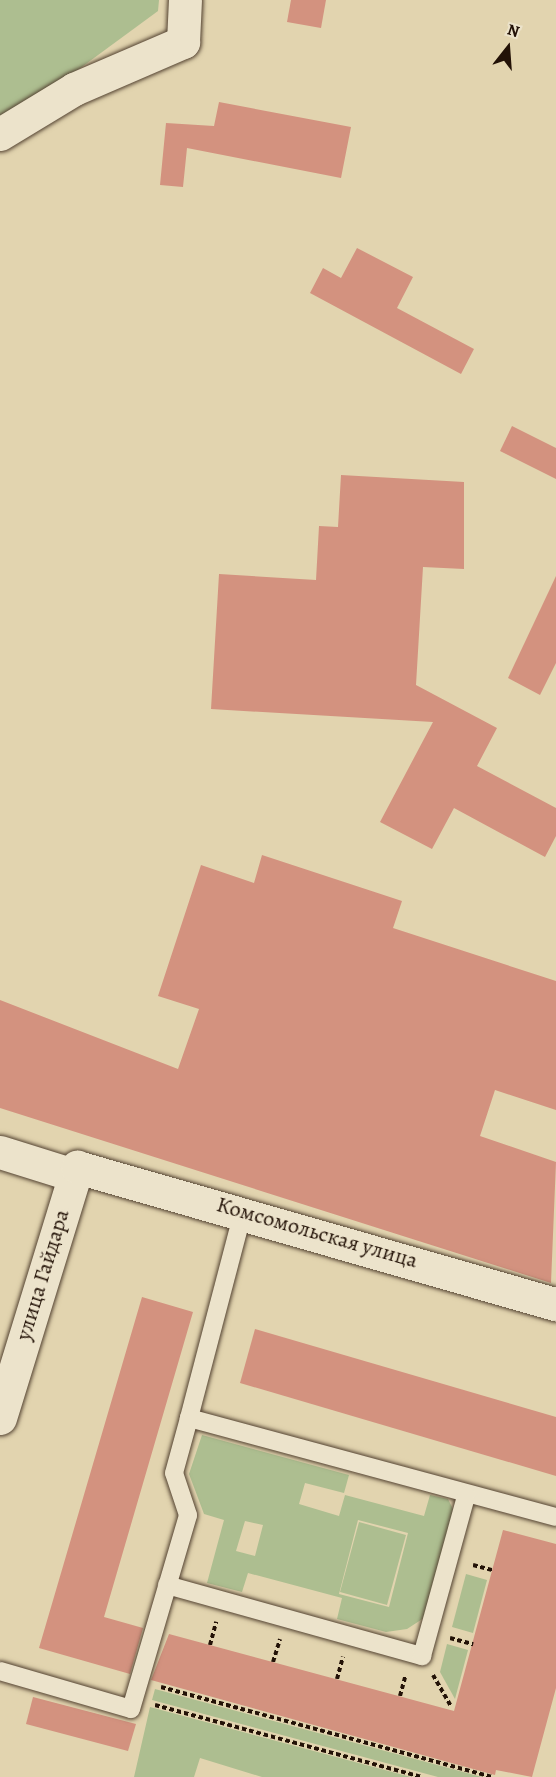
<!DOCTYPE html>
<meta charset="utf-8">
<style>
body{margin:0}
#map{position:relative;width:556px;height:1777px;overflow:hidden;background:#e2d4af;font-family:Alegreya,serif}
div>[style]{position:absolute}
.green>*{inset:0;background:#adbe90}
.building>*{inset:0;background:#d3927f}
.path>*{height:4px;margin-top:-2px;transform-origin:0;background:repeating-linear-gradient(90deg,#231207 0 4.5px,transparent 0 7.5px)}
.roads{filter:drop-shadow(0 0 2px #534231) drop-shadow(0 0 2px #534231)}
.lane>*{height:18px;margin:-9px;padding:0 9px;transform-origin:9px;border-radius:9px;background:#ece3cb}
.street>*{height:33px;margin:-16.5px;padding:0 16.5px;transform-origin:16.5px;border-radius:16.5px;background:#ece3cb}
span{translate:-50% -50%;white-space:nowrap;text-align:center;line-height:1.15;-webkit-text-stroke:5px #ece3cb;paint-order:stroke}
.street-label{font-size:22px;color:#231207}
.north{position:absolute;left:478px;top:18px;width:60px;height:60px;-webkit-text-stroke:4px #ece3cb;paint-order:stroke;rotate:17deg;font-size:16px;font-weight:700;line-height:24px;text-align:center;color:#231207}
.north::after{content:'';display:block;margin:auto;width:21px;height:27px;background:#231207;clip-path:polygon(50% 0,100% 100%,50% 72%,0 100%)}
</style>
<div id="map">
<div class="green">
<div style="clip-path:polygon(0 0,159px 0,158px 11px,0 127px)"></div>
<div style="clip-path:polygon(evenodd,202px 1435px,349px 1475px,344px 1493px,305px 1483px,299px 1504px,339px 1516px,345px 1495px,424px 1516px,430px 1495px,448px 1499px,455px 1513px,427px 1616px,407px 1629px,386px 1632px,337px 1619px,342px 1598px,248px 1573px,242px 1592px,207px 1583px,224px 1520px,204px 1514px,189px 1474px,202px 1435px,358px 1520px,408px 1533px,389px 1607px,339px 1594px,358px 1520px,202px 1435px,245px 1521px,263px 1525px,255px 1556px,236px 1551px,245px 1521px)"></div>
<div style="clip-path:polygon(359px 1522px,406px 1535px,387px 1605px,340px 1592px)"></div>
<div style="clip-path:polygon(466px 1574px,487px 1580px,473px 1633px,452px 1627px)"></div>
<div style="clip-path:polygon(447px 1644px,468px 1650px,455px 1699px,440px 1672px)"></div>
<div style="clip-path:polygon(155px 1689px,482px 1777px,438px 1777px,152px 1700px)"></div>
<div style="clip-path:polygon(150px 1707px,411px 1777px,262px 1777px,200px 1758px,194px 1777px,134px 1777px)"></div>
</div>
<div class="building">
<div style="clip-path:polygon(291px 0,326px 0,321px 28px,287px 22px)"></div>
<div style="clip-path:polygon(219px 102px,351px 127px,341px 178px,187px 148px,183px 187px,160px 185px,166px 123px,214px 126px)"></div>
<div style="clip-path:polygon(357px 248px,413px 277px,397px 308px,474px 349px,461px 374px,310px 293px,323px 268px,341px 278px)"></div>
<div style="clip-path:polygon(512px 426px,556px 448px,556px 479px,500px 451px)"></div>
<div style="clip-path:polygon(341px 475px,464px 482px,464px 569px,423px 567px,416px 685px,497px 728px,477px 766px,556px 808px,556px 836px,545px 857px,454px 808px,432px 849px,380px 822px,433px 722px,211px 709px,219px 574px,316px 580px,319px 526px,338px 527px)"></div>
<div style="clip-path:polygon(556px 576px,556px 663px,540px 695px,508px 678px)"></div>
<div style="clip-path:polygon(262px 855px,402px 901px,393px 928px,556px 981px,556px 1110px,495px 1090px,480px 1136px,556px 1162px,551px 1283px,0 1108px,0 1000px,178px 1069px,199px 1009px,158px 996px,201px 865px,254px 883px)"></div>
<div style="clip-path:polygon(142px 1297px,193px 1312px,104px 1617px,143px 1628px,130px 1674px,39px 1648px)"></div>
<div style="clip-path:polygon(255px 1329px,556px 1417px,556px 1476px,240px 1383px)"></div>
<div style="clip-path:polygon(503px 1530px,556px 1544px,556px 1688px,532px 1777px,496px 1770px,495px 1775px,151px 1680px,169px 1634px,454px 1711px)"></div>
<div style="clip-path:polygon(33px 1697px,136px 1724px,128px 1751px,26px 1724px)"></div>
</div>
<div class="path">
<div style="left:473px;top:1565px;width:20px;rotate:15deg"></div>
<div style="left:450px;top:1638px;width:24px;rotate:15deg"></div>
<div style="left:210px;top:1645px;width:24px;rotate:-75deg"></div>
<div style="left:273px;top:1662px;width:24px;rotate:-73deg"></div>
<div style="left:433px;top:1675px;width:36px;rotate:60deg"></div>
<div style="left:337px;top:1679px;width:23px;rotate:-75deg"></div>
<div style="left:161px;top:1687px;width:343px;rotate:15.2deg"></div>
<div style="left:400px;top:1696px;width:20px;rotate:-75deg"></div>
<div style="left:155px;top:1705px;width:277px;rotate:15.1deg"></div>
</div>
<div class="roads">
<div class="lane">
<div style="left:243px;top:1212px;width:213px;rotate:104.7deg"></div>
<div style="left:189px;top:1418px;width:380px;rotate:15.1deg"></div>
<div style="left:167px;top:1585px;width:265px;rotate:15.6deg"></div>
<div style="left:422px;top:1656px;width:166px;rotate:-74.6deg"></div>
<div style="left:0;top:1671px;width:136px;rotate:16.2deg"></div>
<div style="left:131px;top:1709px;width:202px;rotate:-73.6deg"></div>
<div style="left:188px;top:1515px;width:44px;rotate:-108.4deg"></div>
<div style="left:174px;top:1473px;width:57px;rotate:-74.7deg"></div>
</div>
<div class="street">
<div style="left:0;top:134px;width:87px;rotate:-31.3deg"></div>
<div style="left:74px;top:89px;width:119px;rotate:-23.3deg"></div>
<div style="left:183px;top:42px;width:42px;rotate:-87.3deg"></div>
<div style="left:0;top:1152px;width:77px;rotate:17.3deg"></div>
<div style="left:0;top:1418px;width:263px;rotate:-72.9deg"></div>
<div style="left:77px;top:1167px;width:498px;rotate:16deg"></div>
</div>
</div>
<div class="street-label">
<span style="left:317px;top:1233px;rotate:16deg">Комсомольская улица</span>
<span style="left:43px;top:1275px;rotate:-73deg">улица Гайдара</span>
</div>
<div class="north">N</div>
</div>
